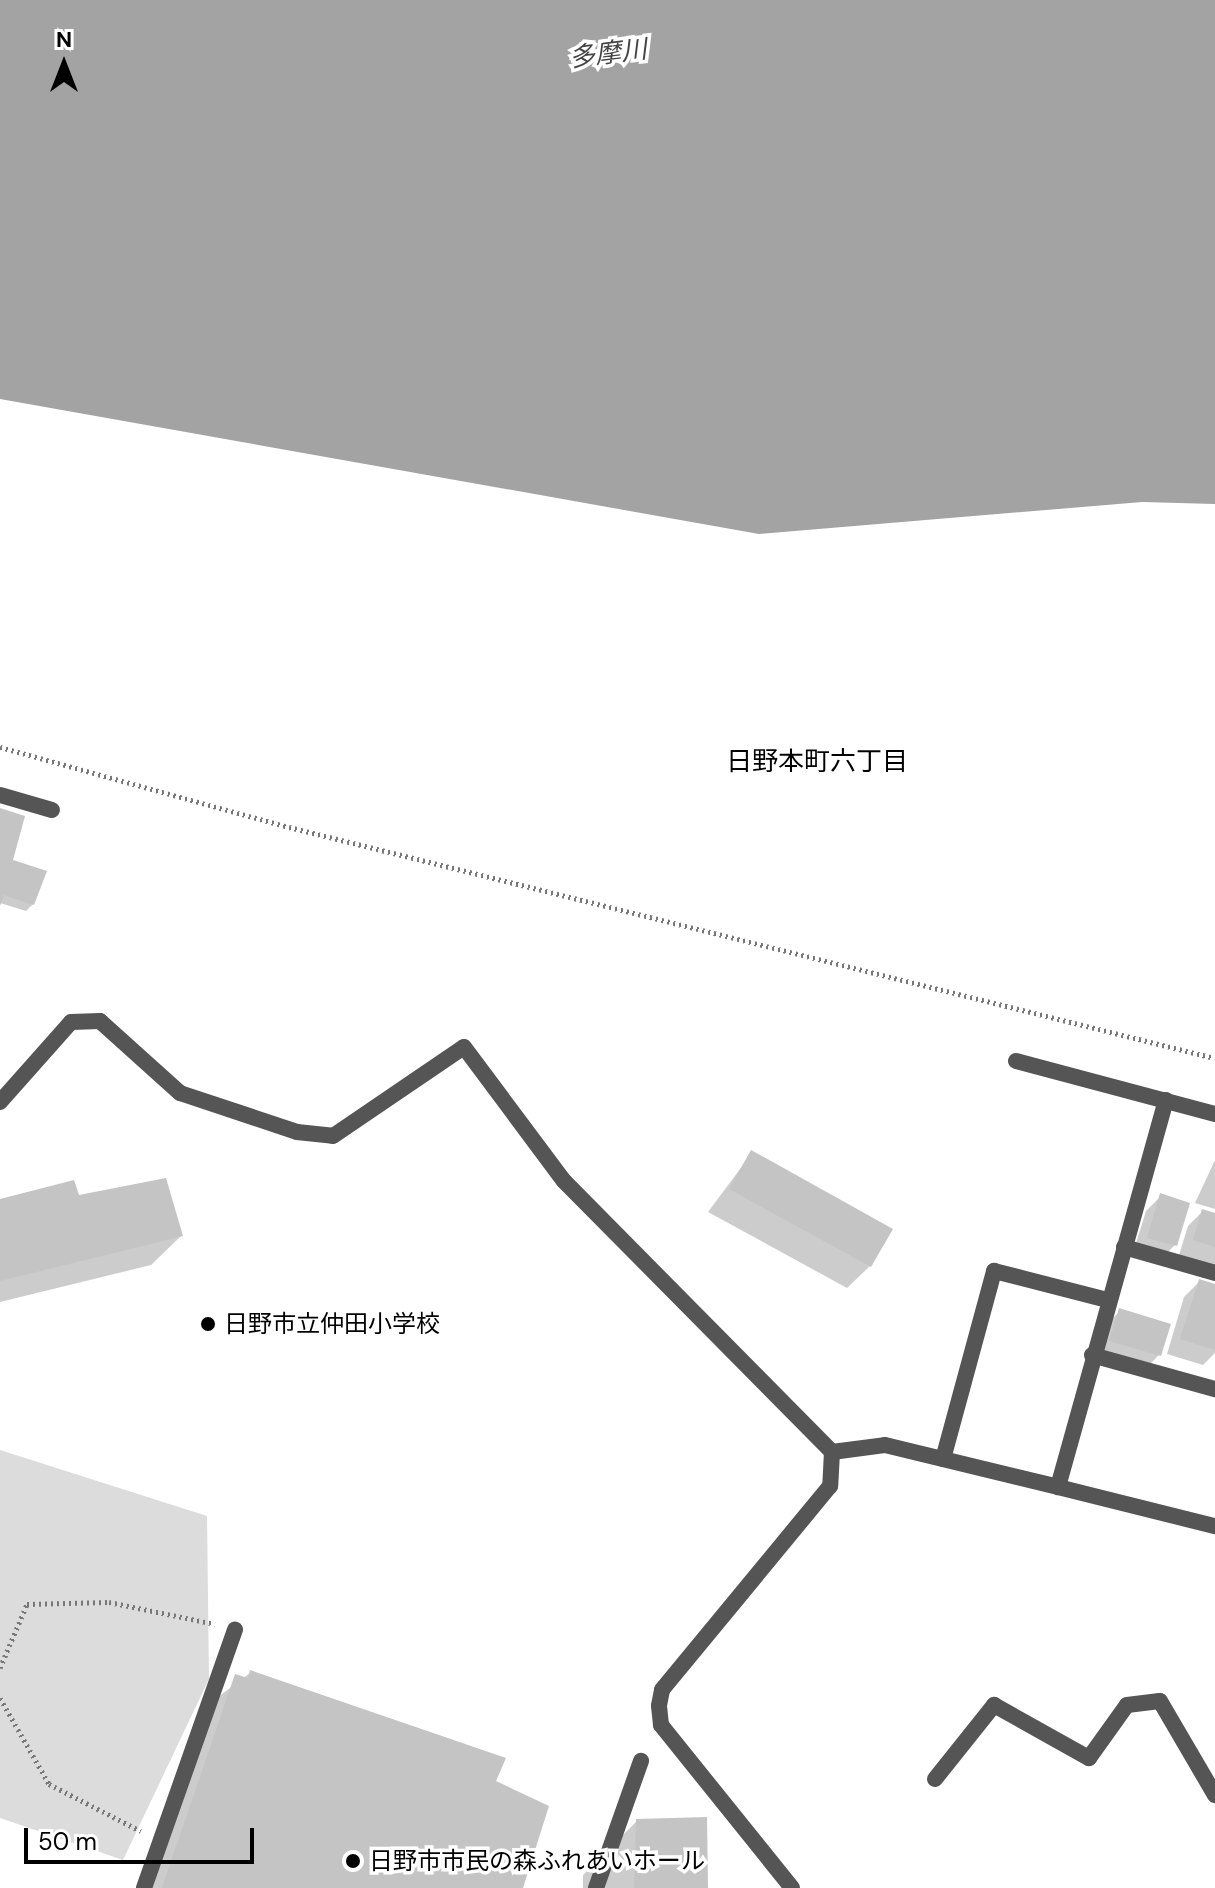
<!DOCTYPE html>
<meta charset="utf-8">
<style>
body{margin:0}
#map{position:relative;width:1215px;height:1888px;overflow:hidden;background:#fff;font-family:"DM Sans","Noto Sans JP",sans-serif}
div>[style]{position:absolute}
.green>*{inset:0;background:#dcdcdc}
.water>*{inset:0;background:#a3a3a3}
.shadow>*{inset:0;background:#0003}
.building>*{inset:0;background:#c4c4c4}
.path>*{height:5px;margin-top:-2.5px;transform-origin:0;background:repeating-linear-gradient(90deg,#777 0 2px,transparent 0 6px)}
.lane>*{height:16px;margin:-8px;padding:0 8px;transform-origin:8px;border-radius:8px;background:#555}
.street>*{height:16px;margin:-8px;padding:0 8px;transform-origin:8px;border-radius:8px;background:#555}
.dots>*{width:22px;height:22px;translate:-50% -50%;box-sizing:border-box;border:4px solid #fff;border-radius:50%}
span{translate:-50% -50%;white-space:nowrap;text-align:center;line-height:1.15;-webkit-text-stroke:7px #fff;paint-order:stroke}
.poi-label{font-size:24px;color:#000}
.left{translate:0 -50%;text-align:left}
.water-label{font-size:26px;color:#444;font-style:italic}
.neighbourhood-label{font-size:26px;color:#000}
.north{position:absolute;left:24px;top:24px;width:80px;height:80px;-webkit-text-stroke:6px #fff;paint-order:stroke;rotate:0deg;font-size:22px;font-weight:700;line-height:32px;text-align:center;color:#000}
.north::after{content:'';display:block;margin:auto;width:28px;height:36px;background:#000;clip-path:polygon(50% 0,100% 100%,50% 72%,0 100%)}
.scale{position:absolute;left:24px;top:1828px;width:230px;height:36px;box-sizing:border-box;border:4px solid #000;border-top:0;padding-left:10px;font-size:24px;line-height:28px;white-space:nowrap;color:#000;-webkit-text-stroke:6px #fff;paint-order:stroke}
</style>
<div id="map">
<div class="green">
<div style="clip-path:polygon(0 1450px,207px 1516px,209px 1679px,123px 1860px,0 1818px)"></div>
</div>
<div class="water">
<div style="clip-path:polygon(0 0,1215px 0,1215px 504px,1142px 502px,759px 534px,0 399px)"></div>
</div>
<div class="shadow">
<div style="clip-path:polygon(0 810px,11px 861px,33px 904px,26px 911px,0 903px)"></div>
<div style="clip-path:polygon(752px 1153px,870px 1266px,847px 1288px,708px 1212px)"></div>
<div style="clip-path:polygon(1215px 1160px,1215px 1209px,1195px 1203px)"></div>
<div style="clip-path:polygon(1161px 1196px,1175px 1245px,1160px 1260px,1133px 1253px,1146px 1211px)"></div>
<div style="clip-path:polygon(77px 1197px,181px 1236px,151px 1265px,0 1302px,0 1201px)"></div>
<div style="clip-path:polygon(1203px 1211px,1215px 1215px,1215px 1266px,1179px 1255px,1188px 1226px)"></div>
<div style="clip-path:polygon(1199px 1282px,1215px 1286px,1215px 1353px,1203px 1365px,1167px 1354px,1184px 1297px)"></div>
<div style="clip-path:polygon(1120px 1311px,1159px 1355px,1144px 1370px,1096px 1356px,1105px 1326px)"></div>
<div style="clip-path:polygon(250px 1673px,494px 1782px,520px 1888px,144px 1888px,206px 1706px)"></div>
<div style="clip-path:polygon(637px 1821px,706px 1888px,583px 1888px,583px 1875px)"></div>
</div>
<div class="building">
<div style="clip-path:polygon(0 808px,25px 816px,13px 860px,47px 871px,34px 905px,4px 895px,0 906px)"></div>
<div style="clip-path:polygon(751px 1150px,893px 1229px,871px 1267px,729px 1189px)"></div>
<div style="clip-path:polygon(166px 1178px,183px 1236px,0 1281px,0 1199px,74px 1180px,79px 1195px)"></div>
<div style="clip-path:polygon(1160px 1193px,1190px 1203px,1177px 1246px,1147px 1238px)"></div>
<div style="clip-path:polygon(1202px 1209px,1215px 1213px,1215px 1247px,1193px 1240px)"></div>
<div style="clip-path:polygon(1199px 1279px,1215px 1284px,1215px 1350px,1180px 1339px)"></div>
<div style="clip-path:polygon(1119px 1308px,1171px 1324px,1161px 1356px,1109px 1341px)"></div>
<div style="clip-path:polygon(250px 1670px,506px 1758px,496px 1781px,549px 1806px,523px 1888px,162px 1888px,235px 1674px,248px 1678px)"></div>
<div style="clip-path:polygon(707px 1817px,708px 1888px,634px 1888px,636px 1819px)"></div>
</div>
<div class="path">
<div style="left:0;top:747px;width:300px;rotate:15.5deg"></div>
<div style="left:289px;top:827px;width:954px;rotate:14.01deg"></div>
<div style="left:0;top:1668px;width:69px;rotate:-67.1deg"></div>
<div style="left:27px;top:1604px;width:82px;rotate:-1.4deg"></div>
<div style="left:109px;top:1602px;width:108px;rotate:11.7deg"></div>
<div style="left:0;top:1698px;width:99px;rotate:60.3deg"></div>
<div style="left:49px;top:1784px;width:103px;rotate:27.1deg"></div>
</div>
<div class="lane">
<div style="left:0;top:795px;width:54px;rotate:16.1deg"></div>
</div>
<div class="street">
<div style="left:1016px;top:1061px;width:206px;rotate:14.9deg"></div>
<div style="left:1166px;top:1100px;width:402px;rotate:105.6deg"></div>
<div style="left:1058px;top:1487px;width:162px;rotate:14deg"></div>
<div style="left:0;top:1102px;width:107px;rotate:-48.4deg"></div>
<div style="left:71px;top:1022px;width:29px;rotate:-2deg"></div>
<div style="left:100px;top:1021px;width:108px;rotate:42deg"></div>
<div style="left:180px;top:1093px;width:123px;rotate:18.4deg"></div>
<div style="left:297px;top:1132px;width:36px;rotate:6deg"></div>
<div style="left:333px;top:1136px;width:158px;rotate:-34.2deg"></div>
<div style="left:464px;top:1047px;width:167px;rotate:53.3deg"></div>
<div style="left:564px;top:1181px;width:381px;rotate:45.3deg"></div>
<div style="left:832px;top:1452px;width:34px;rotate:93deg"></div>
<div style="left:830px;top:1486px;width:264px;rotate:129.5deg"></div>
<div style="left:662px;top:1690px;width:16px;rotate:101deg"></div>
<div style="left:659px;top:1706px;width:19px;rotate:84deg"></div>
<div style="left:661px;top:1725px;width:209px;rotate:51.2deg"></div>
<div style="left:1124px;top:1247px;width:95px;rotate:15.9deg"></div>
<div style="left:1092px;top:1355px;width:128px;rotate:15.5deg"></div>
<div style="left:832px;top:1452px;width:53px;rotate:-7.5deg"></div>
<div style="left:885px;top:1445px;width:178px;rotate:13.6deg"></div>
<div style="left:943px;top:1459px;width:195px;rotate:-74.8deg"></div>
<div style="left:994px;top:1271px;width:118px;rotate:14.3deg"></div>
<div style="left:935px;top:1779px;width:95px;rotate:-51.4deg"></div>
<div style="left:994px;top:1705px;width:109px;rotate:29.2deg"></div>
<div style="left:1089px;top:1758px;width:65px;rotate:-54.4deg"></div>
<div style="left:1127px;top:1705px;width:33px;rotate:-7deg"></div>
<div style="left:1160px;top:1701px;width:109px;rotate:59.7deg"></div>
<div style="left:144px;top:1888px;width:274px;rotate:-70.6deg"></div>
<div style="left:596px;top:1888px;width:135px;rotate:-70.5deg"></div>
</div>
<div class="dots">
<div style="left:208px;top:1324px;background:#000"></div>
<div style="left:353px;top:1861px;background:#000"></div>
</div>
<div class="poi-label">
<span class="left" style="left:224px;top:1324px">日野市立仲田小学校</span>
<span class="left" style="left:369px;top:1861px">日野市市民の森ふれあいホール</span>
</div>
<div class="water-label">
<span style="left:608px;top:54px;rotate:-7deg">多摩川</span>
</div>
<div class="neighbourhood-label">
<span style="left:817px;top:762px">日野本町六丁目</span>
</div>
<div class="north">N</div>
<div class="scale">50 m</div>
</div>
